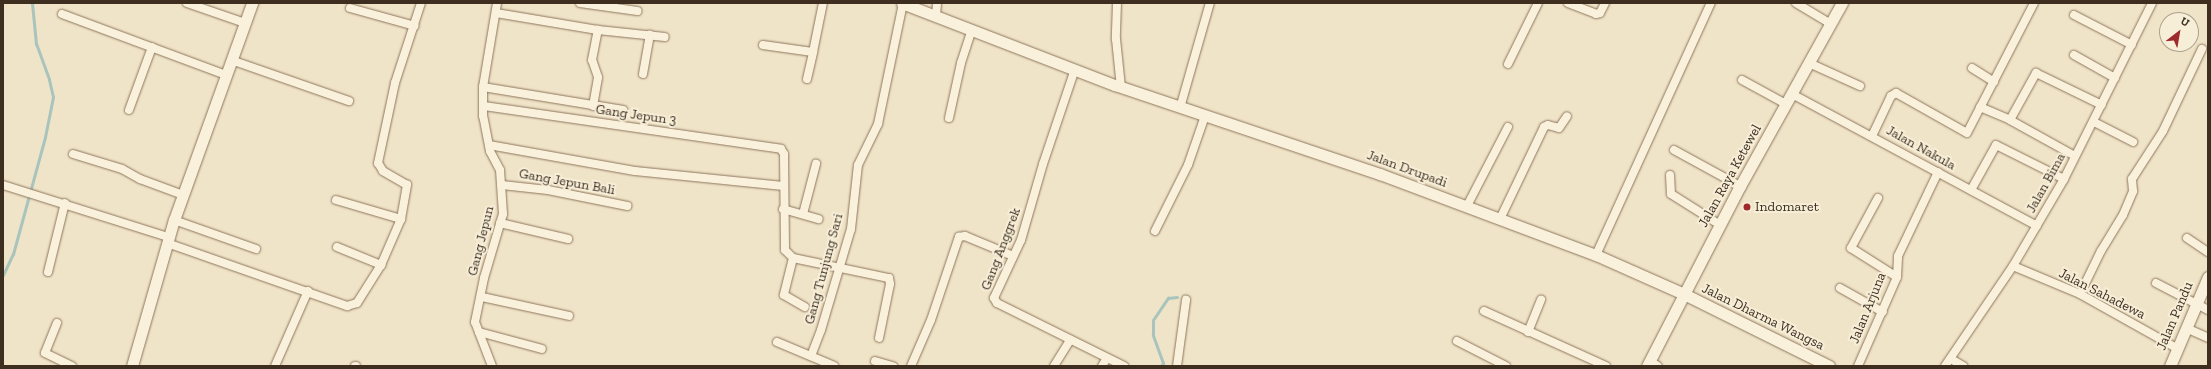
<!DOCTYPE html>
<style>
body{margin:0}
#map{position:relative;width:2211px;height:369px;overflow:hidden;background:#f0e4c8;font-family:"Zilla Slab",serif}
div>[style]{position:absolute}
.stream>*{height:3px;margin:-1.5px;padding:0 1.5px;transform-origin:1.5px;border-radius:1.5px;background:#a9c4bc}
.roads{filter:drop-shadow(0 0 1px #8d765c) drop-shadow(0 0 1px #8d765c)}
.street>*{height:8px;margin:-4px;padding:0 4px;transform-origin:4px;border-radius:4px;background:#faf1dc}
.secondary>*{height:11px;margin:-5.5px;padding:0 5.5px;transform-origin:5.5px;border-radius:5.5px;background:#faf1dc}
.dots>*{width:11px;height:11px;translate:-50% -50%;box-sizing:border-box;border:2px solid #f7eed8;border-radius:50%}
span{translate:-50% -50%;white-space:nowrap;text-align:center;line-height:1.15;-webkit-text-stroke:4px #f7eed8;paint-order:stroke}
.street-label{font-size:14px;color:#3d2e20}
.poi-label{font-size:14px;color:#3d2e20}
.left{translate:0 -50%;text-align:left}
.frame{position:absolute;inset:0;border:4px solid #3d2e20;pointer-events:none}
.north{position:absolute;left:2159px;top:12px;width:40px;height:40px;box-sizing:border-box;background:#f7eed8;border:1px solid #ada18e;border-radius:50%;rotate:31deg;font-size:11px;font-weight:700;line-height:16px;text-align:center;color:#3d2e20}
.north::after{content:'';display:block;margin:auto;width:14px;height:18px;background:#9e2a2b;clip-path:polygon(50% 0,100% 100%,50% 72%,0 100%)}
</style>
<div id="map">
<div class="stream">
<div style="left:3px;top:275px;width:23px;rotate:-65deg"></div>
<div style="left:13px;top:254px;width:121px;rotate:-74.7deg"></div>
<div style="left:45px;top:137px;width:41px;rotate:-78.7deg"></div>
<div style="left:53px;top:97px;width:18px;rotate:-103deg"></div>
<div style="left:49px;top:79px;width:37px;rotate:-110deg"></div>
<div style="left:36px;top:44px;width:41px;rotate:-95.6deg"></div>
<div style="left:1161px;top:366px;width:4px;rotate:-56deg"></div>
<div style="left:1163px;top:363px;width:30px;rotate:-110deg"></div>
<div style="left:1153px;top:335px;width:15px;rotate:-90deg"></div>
<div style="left:1153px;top:320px;width:27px;rotate:-56deg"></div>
<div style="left:1168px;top:298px;width:9px;rotate:-6deg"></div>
</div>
<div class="roads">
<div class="street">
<div style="left:187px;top:3px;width:61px;rotate:19deg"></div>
<div style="left:580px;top:3px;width:58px;rotate:8deg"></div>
<div style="left:1117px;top:3px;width:36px;rotate:92deg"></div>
<div style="left:1116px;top:39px;width:48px;rotate:84.1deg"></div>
<div style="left:1568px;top:3px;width:30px;rotate:21deg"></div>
<div style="left:1596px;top:14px;width:4px;rotate:-14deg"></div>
<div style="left:1600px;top:13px;width:11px;rotate:-63deg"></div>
<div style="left:1796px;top:3px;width:41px;rotate:31deg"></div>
<div style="left:350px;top:8px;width:67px;rotate:15.5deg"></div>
<div style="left:496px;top:13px;width:103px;rotate:9.5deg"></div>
<div style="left:598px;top:30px;width:67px;rotate:6deg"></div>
<div style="left:62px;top:14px;width:175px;rotate:20.4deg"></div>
<div style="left:936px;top:15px;width:12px;rotate:-85deg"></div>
<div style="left:2074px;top:15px;width:65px;rotate:27.3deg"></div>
<div style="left:763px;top:45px;width:50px;rotate:8deg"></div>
<div style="left:813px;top:52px;width:50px;rotate:-78.5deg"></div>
<div style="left:2074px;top:55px;width:47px;rotate:29.3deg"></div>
<div style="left:231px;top:60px;width:125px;rotate:19.2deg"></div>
<div style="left:1809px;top:63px;width:56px;rotate:24.3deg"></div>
<div style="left:1508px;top:64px;width:68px;rotate:-63.8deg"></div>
<div style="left:1972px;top:68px;width:26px;rotate:32deg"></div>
<div style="left:1075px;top:69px;width:100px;rotate:108.6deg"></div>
<div style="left:1043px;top:164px;width:79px;rotate:106.1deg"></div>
<div style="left:1021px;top:240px;width:64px;rotate:115deg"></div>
<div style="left:994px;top:298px;width:6px;rotate:59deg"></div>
<div style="left:997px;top:303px;width:142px;rotate:26.4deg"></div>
<div style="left:643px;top:74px;width:40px;rotate:-80deg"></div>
<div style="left:807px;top:79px;width:28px;rotate:-77deg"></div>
<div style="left:1742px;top:80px;width:50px;rotate:28.6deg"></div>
<div style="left:483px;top:87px;width:142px;rotate:9.3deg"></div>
<div style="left:1792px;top:94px;width:278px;rotate:28.3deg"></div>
<div style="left:484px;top:106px;width:300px;rotate:8.2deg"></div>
<div style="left:781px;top:149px;width:6px;rotate:59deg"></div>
<div style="left:784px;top:154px;width:96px;rotate:89.4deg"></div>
<div style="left:785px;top:250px;width:11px;rotate:45deg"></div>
<div style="left:793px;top:258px;width:98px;rotate:11.8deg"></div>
<div style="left:889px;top:278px;width:6px;rotate:81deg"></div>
<div style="left:890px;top:284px;width:55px;rotate:101.5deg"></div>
<div style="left:593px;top:106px;width:29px;rotate:-80deg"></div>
<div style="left:598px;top:77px;width:18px;rotate:-109deg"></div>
<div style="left:592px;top:60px;width:31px;rotate:-79deg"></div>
<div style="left:1980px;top:107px;width:33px;rotate:23deg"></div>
<div style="left:2010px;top:120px;width:74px;rotate:29deg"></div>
<div style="left:1180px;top:108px;width:109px;rotate:-74.1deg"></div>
<div style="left:129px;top:110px;width:67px;rotate:-69.9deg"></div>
<div style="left:949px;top:118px;width:56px;rotate:-77.7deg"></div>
<div style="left:961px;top:63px;width:35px;rotate:-72deg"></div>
<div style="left:2010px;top:120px;width:54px;rotate:-61deg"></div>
<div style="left:2036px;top:73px;width:73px;rotate:25.9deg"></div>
<div style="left:2094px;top:122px;width:44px;rotate:27.1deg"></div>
<div style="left:1872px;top:136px;width:44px;rotate:-64.6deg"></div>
<div style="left:1891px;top:96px;width:6px;rotate:-31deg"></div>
<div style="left:1896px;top:93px;width:81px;rotate:29.4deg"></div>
<div style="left:1967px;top:133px;width:146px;rotate:-62.7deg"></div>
<div style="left:489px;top:145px;width:148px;rotate:10.1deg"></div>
<div style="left:635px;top:171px;width:149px;rotate:5.8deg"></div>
<div style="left:1674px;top:150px;width:75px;rotate:28.6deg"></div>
<div style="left:73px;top:154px;width:51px;rotate:17deg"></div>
<div style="left:122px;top:169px;width:21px;rotate:29deg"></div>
<div style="left:140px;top:179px;width:46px;rotate:20.4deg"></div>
<div style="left:1670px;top:175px;width:19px;rotate:87deg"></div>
<div style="left:1671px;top:194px;width:58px;rotate:32.3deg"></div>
<div style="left:3px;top:185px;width:173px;rotate:17.5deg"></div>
<div style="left:502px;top:185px;width:46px;rotate:6.2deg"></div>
<div style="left:548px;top:190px;width:81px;rotate:11.4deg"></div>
<div style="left:1971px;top:190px;width:51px;rotate:-60.9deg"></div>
<div style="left:1996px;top:145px;width:76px;rotate:26.6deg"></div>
<div style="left:1878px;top:198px;width:57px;rotate:118.4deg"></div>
<div style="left:1851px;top:248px;width:54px;rotate:32.2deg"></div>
<div style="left:336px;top:200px;width:68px;rotate:16.3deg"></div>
<div style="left:1467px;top:206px;width:89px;rotate:-62.6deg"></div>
<div style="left:783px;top:209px;width:37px;rotate:16deg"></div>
<div style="left:803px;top:214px;width:52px;rotate:-75.4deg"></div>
<div style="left:1500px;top:219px;width:102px;rotate:-64.4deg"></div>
<div style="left:1544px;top:127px;width:4px;rotate:-27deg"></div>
<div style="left:1548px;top:125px;width:11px;rotate:15deg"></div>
<div style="left:1559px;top:128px;width:14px;rotate:-56deg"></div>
<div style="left:174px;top:220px;width:87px;rotate:19.5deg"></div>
<div style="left:500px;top:223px;width:70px;rotate:13.2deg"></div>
<div style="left:1155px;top:231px;width:74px;rotate:-63.4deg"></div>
<div style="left:1188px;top:165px;width:52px;rotate:-70.9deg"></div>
<div style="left:2187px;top:238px;width:25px;rotate:34deg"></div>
<div style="left:167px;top:243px;width:191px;rotate:19.3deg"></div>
<div style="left:347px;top:306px;width:10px;rotate:-17deg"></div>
<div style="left:357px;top:303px;width:45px;rotate:-57.7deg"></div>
<div style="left:381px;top:265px;width:50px;rotate:-66.5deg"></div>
<div style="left:401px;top:219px;width:35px;rotate:-80deg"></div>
<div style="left:407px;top:185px;width:28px;rotate:-150deg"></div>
<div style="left:383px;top:171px;width:9px;rotate:-122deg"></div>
<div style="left:378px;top:163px;width:82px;rotate:-78deg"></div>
<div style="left:395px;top:83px;width:84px;rotate:-72deg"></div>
<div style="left:337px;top:247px;width:48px;rotate:22.2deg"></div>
<div style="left:1596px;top:255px;width:277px;rotate:-65.5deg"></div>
<div style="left:793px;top:258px;width:38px;rotate:104deg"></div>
<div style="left:784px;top:295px;width:24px;rotate:30deg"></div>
<div style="left:2013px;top:266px;width:73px;rotate:22.7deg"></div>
<div style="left:2080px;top:294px;width:112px;rotate:29.3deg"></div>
<div style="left:48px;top:272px;width:71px;rotate:-76.2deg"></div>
<div style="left:2156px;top:283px;width:59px;rotate:27.4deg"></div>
<div style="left:1840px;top:288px;width:49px;rotate:29.2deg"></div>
<div style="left:2080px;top:294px;width:48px;rotate:-64deg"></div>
<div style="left:2101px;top:251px;width:42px;rotate:-58.6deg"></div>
<div style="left:2123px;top:215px;width:26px;rotate:-67deg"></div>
<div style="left:2133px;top:191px;width:12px;rotate:-95deg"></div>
<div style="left:2132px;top:179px;width:57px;rotate:-57.1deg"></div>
<div style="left:2163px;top:131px;width:91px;rotate:-64.6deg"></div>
<div style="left:482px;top:297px;width:89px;rotate:12.3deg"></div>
<div style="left:1484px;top:311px;width:134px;rotate:24.3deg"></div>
<div style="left:57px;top:323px;width:32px;rotate:112deg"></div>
<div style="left:45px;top:353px;width:30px;rotate:26deg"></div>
<div style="left:2186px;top:328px;width:24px;rotate:24deg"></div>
<div style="left:479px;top:332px;width:65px;rotate:15.1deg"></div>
<div style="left:1528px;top:332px;width:35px;rotate:-68deg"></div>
<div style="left:1457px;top:341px;width:55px;rotate:27deg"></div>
<div style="left:777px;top:342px;width:62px;rotate:22.8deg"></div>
<div style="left:811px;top:356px;width:28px;rotate:-69deg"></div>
<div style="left:821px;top:330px;width:105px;rotate:-73.5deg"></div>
<div style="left:851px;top:229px;width:64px;rotate:-83.8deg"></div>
<div style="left:858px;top:165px;width:46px;rotate:-64deg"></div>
<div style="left:878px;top:124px;width:124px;rotate:-78.3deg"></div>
<div style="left:1951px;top:359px;width:14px;rotate:30deg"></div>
<div style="left:875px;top:361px;width:19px;rotate:16deg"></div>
<div style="left:1650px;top:361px;width:9px;rotate:32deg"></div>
<div style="left:275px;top:366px;width:82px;rotate:-66.3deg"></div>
<div style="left:355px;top:366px;width:1px"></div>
<div style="left:492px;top:366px;width:47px;rotate:-111.1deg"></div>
<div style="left:475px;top:322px;width:45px;rotate:-78.4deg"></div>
<div style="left:484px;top:278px;width:67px;rotate:-73.5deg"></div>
<div style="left:503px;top:214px;width:44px;rotate:-93.9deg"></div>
<div style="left:500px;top:170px;width:21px;rotate:-118deg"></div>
<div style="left:490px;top:151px;width:36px;rotate:-101deg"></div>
<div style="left:483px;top:116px;width:29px;rotate:-90deg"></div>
<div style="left:483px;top:87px;width:85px;rotate:-80.5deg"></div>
<div style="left:911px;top:366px;width:50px;rotate:-66.5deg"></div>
<div style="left:931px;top:320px;width:88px;rotate:-71.4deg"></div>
<div style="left:959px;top:237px;width:6px;rotate:-9deg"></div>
<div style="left:965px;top:236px;width:52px;rotate:22.6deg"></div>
<div style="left:1054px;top:366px;width:31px;rotate:-58deg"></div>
<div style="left:1102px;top:366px;width:9px;rotate:-58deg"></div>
<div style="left:1177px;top:366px;width:67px;rotate:-82.2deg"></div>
<div style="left:1858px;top:366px;width:97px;rotate:-66.3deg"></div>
<div style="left:1897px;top:277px;width:21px;rotate:-87deg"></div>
<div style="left:1898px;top:256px;width:93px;rotate:-64.5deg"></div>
<div style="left:1945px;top:366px;width:121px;rotate:-55.8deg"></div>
<div style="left:2013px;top:266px;width:101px;rotate:-59.6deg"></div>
<div style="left:2064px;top:179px;width:197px;rotate:-63.4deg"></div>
</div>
<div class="secondary">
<div style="left:902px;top:3px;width:228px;rotate:21.1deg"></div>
<div style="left:1115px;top:85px;width:280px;rotate:18.6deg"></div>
<div style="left:1380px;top:174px;width:231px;rotate:20.6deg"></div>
<div style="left:1596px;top:255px;width:96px;rotate:23.9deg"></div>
<div style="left:1684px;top:294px;width:162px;rotate:26.4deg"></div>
<div style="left:132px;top:366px;width:152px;rotate:-74deg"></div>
<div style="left:174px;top:220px;width:231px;rotate:-70.2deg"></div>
<div style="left:1647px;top:366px;width:203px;rotate:-62.7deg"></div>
<div style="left:1740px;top:186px;width:210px;rotate:-60.9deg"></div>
<div style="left:2170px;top:366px;width:97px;rotate:-66.9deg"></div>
</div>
</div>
<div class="dots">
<div style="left:1747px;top:207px;background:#9e2a2b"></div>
</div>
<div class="street-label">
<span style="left:636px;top:115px;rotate:8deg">Gang Jepun 3</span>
<span style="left:1921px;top:148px;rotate:29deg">Jalan Nakula</span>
<span style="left:1407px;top:169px;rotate:20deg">Jalan Drupadi</span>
<span style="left:1730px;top:176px;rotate:-61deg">Jalan Raya Ketewel</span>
<span style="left:567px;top:182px;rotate:10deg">Gang Jepun Bali</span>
<span style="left:2046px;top:183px;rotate:-61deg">Jalan Bima</span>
<span style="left:481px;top:241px;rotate:-76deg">Gang Jepun</span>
<span style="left:1001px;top:249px;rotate:-69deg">Gang Anggrek</span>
<span style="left:824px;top:269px;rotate:-75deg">Gang Tunjung Sari</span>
<span style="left:2102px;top:294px;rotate:27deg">Jalan Sahadewa</span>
<span style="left:1868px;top:308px;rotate:-68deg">Jalan Arjuna</span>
<span style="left:2175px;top:316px;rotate:-67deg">Jalan Pandu</span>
<span style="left:1763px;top:317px;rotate:26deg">Jalan Dharma Wangsa</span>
</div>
<div class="poi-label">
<span class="left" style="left:1755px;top:207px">Indomaret</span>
</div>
<div class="frame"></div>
<div class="north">U</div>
</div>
